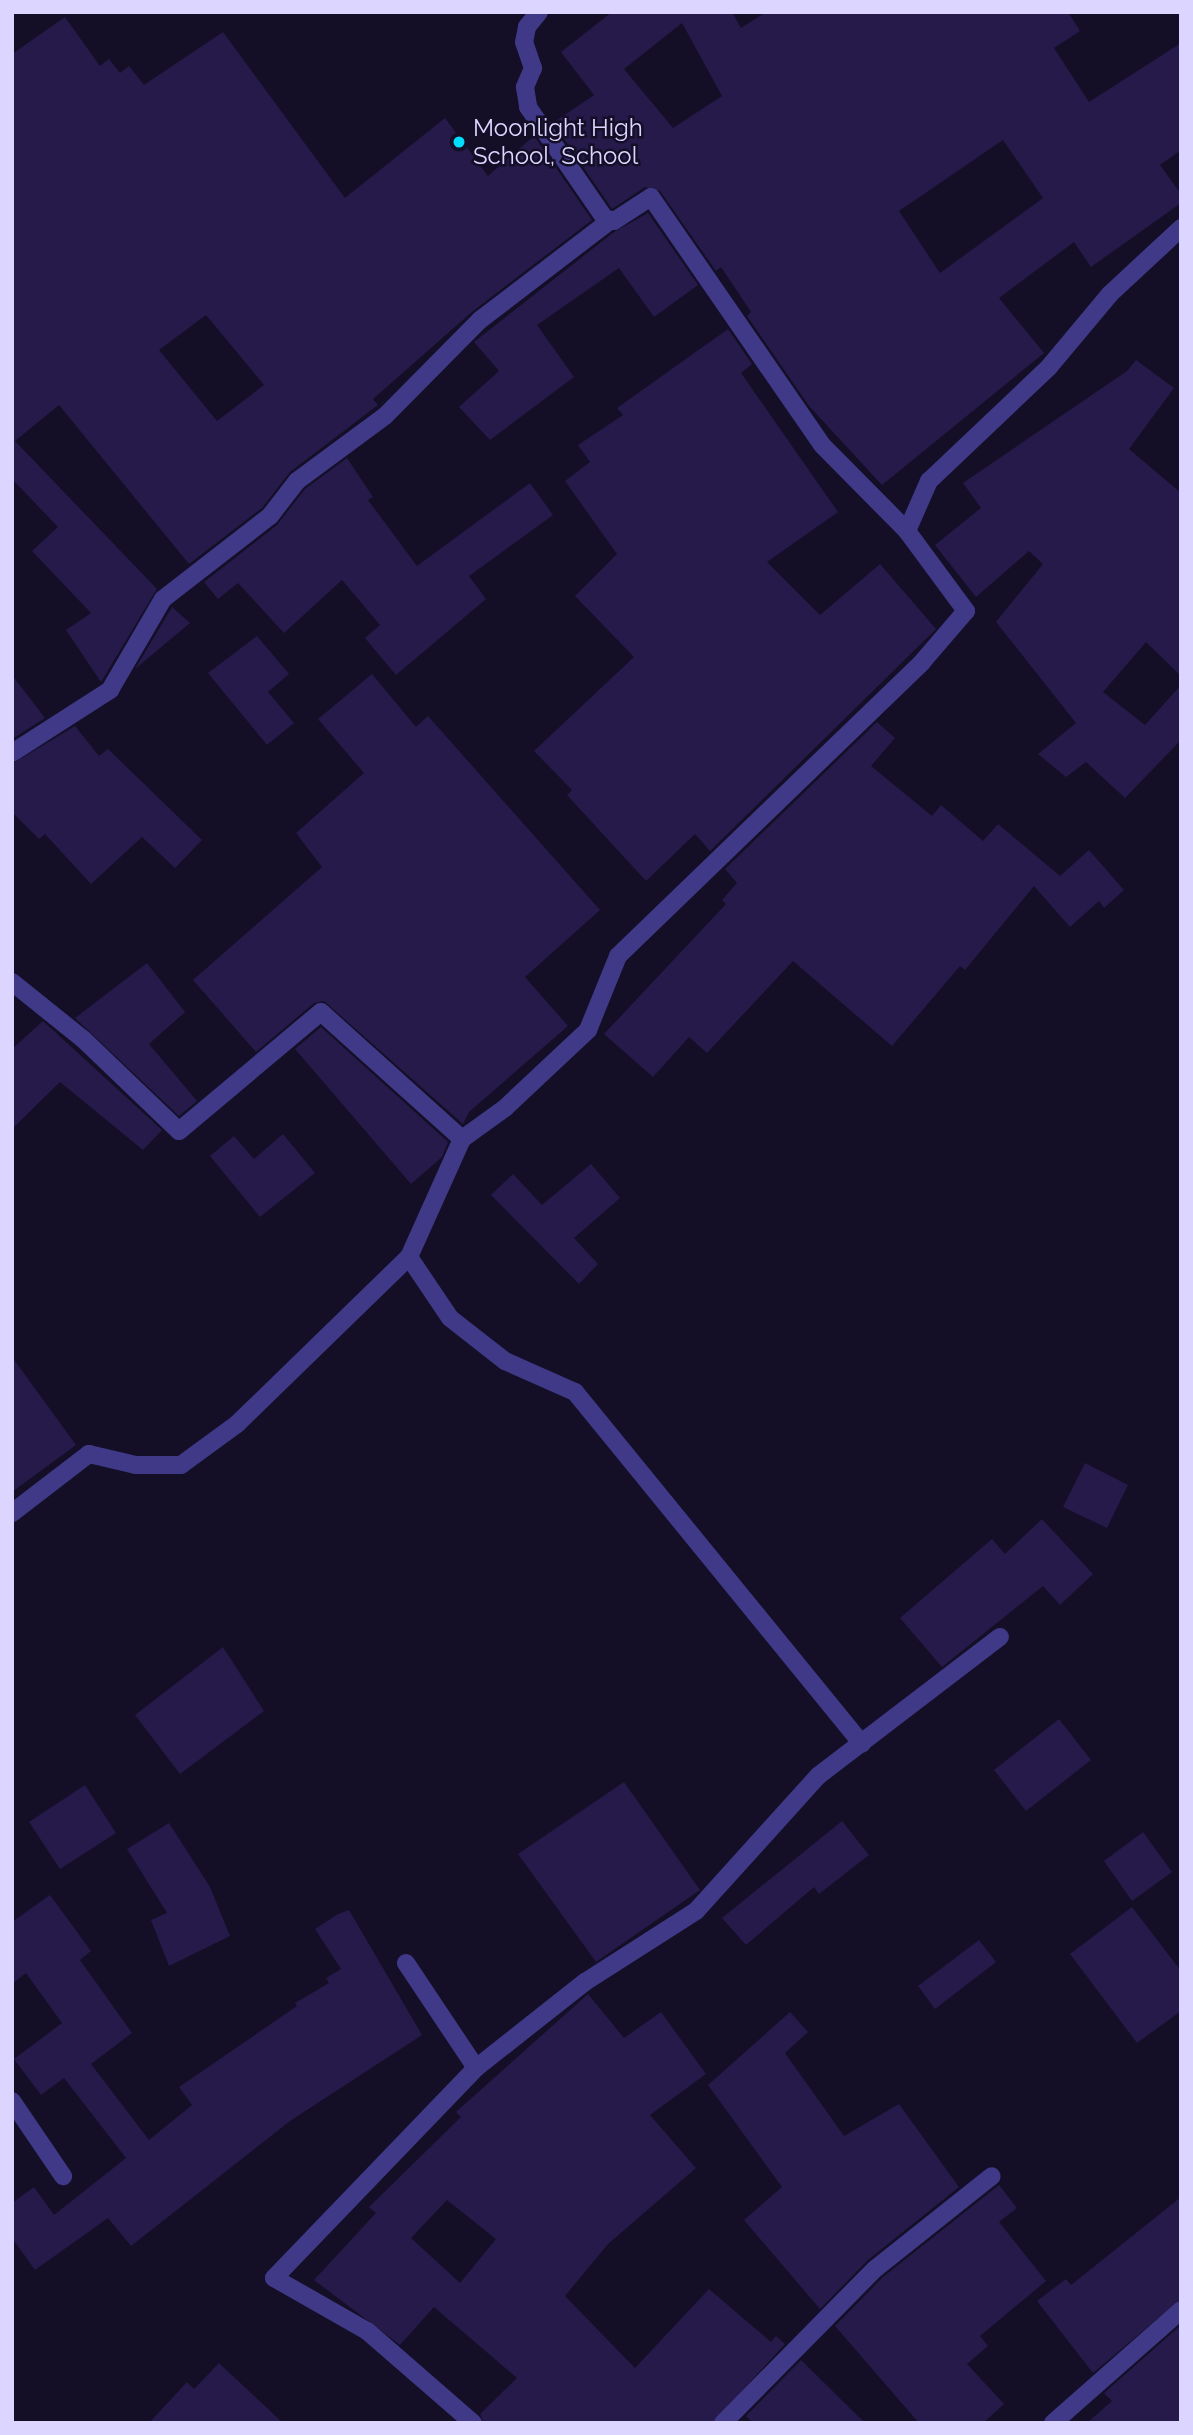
<!DOCTYPE html>
<style>
body{margin:0}
#map{position:relative;width:1193px;height:2435px;overflow:hidden;background:#140f27;font-family:Raleway,sans-serif}
div>[style]{position:absolute}
.building>*{inset:0;background:#251a49}
.minor>*{height:18px;margin:-9px;padding:0 9px;transform-origin:9px;border-radius:9px;background:#3f3987}
.dots>*{width:19px;height:19px;translate:-50% -50%;box-sizing:border-box;border:4px solid #140f27;border-radius:50%}
span{translate:-50% -50%;white-space:nowrap;text-align:center;line-height:1.15;-webkit-text-stroke:5px #140f27;paint-order:stroke}
.poi-label{font-size:24px;color:#dbd5ff}
.left{translate:0 -50%;text-align:left}
.frame{position:absolute;inset:0;border:14px solid #dbd5ff;pointer-events:none}
</style>
<div id="map">
<div class="building">
<div style="clip-path:polygon(evenodd,612px 12px,732px 12px,741px 28px,766px 12px,1068px 12px,1080px 31px,1054px 48px,1089px 102px,1181px 43px,1181px 150px,1160px 165px,1181px 194px,1181px 203px,1091px 267px,1074px 242px,999px 298px,1044px 353px,882px 485px,809px 406px,747px 316px,751px 312px,721px 267px,716px 271px,660px 191px,645px 187px,612px 209px,553px 123px,594px 95px,561px 52px,612px 12px,682px 23px,722px 96px,673px 128px,624px 69px,682px 23px,612px 12px,1003px 140px,1043px 198px,940px 273px,899px 211px,1003px 140px)"></div>
<div style="clip-path:polygon(evenodd,65px 17px,100px 66px,109px 59px,120px 73px,129px 66px,144px 85px,223px 32px,345px 198px,445px 118px,488px 176px,534px 136px,592px 220px,473px 311px,373px 399px,378px 405px,290px 472px,262px 508px,189px 564px,59px 405px,15px 441px,157px 589px,101px 682px,66px 630px,91px 613px,32px 551px,58px 527px,12px 479px,12px 54px,65px 17px,206px 315px,264px 385px,217px 421px,159px 350px,206px 315px)"></div>
<div style="clip-path:polygon(648px 213px,698px 285px,654px 317px,619px 268px,537px 325px,574px 377px,490px 440px,459px 407px,499px 371px,474px 342px,614px 232px)"></div>
<div style="clip-path:polygon(728px 329px,752px 364px,741px 373px,838px 512px,767px 562px,820px 615px,880px 564px,936px 629px,710px 851px,695px 834px,646px 881px,567px 795px,572px 790px,534px 751px,634px 657px,575px 596px,617px 554px,565px 481px,590px 462px,578px 445px,623px 415px,617px 408px)"></div>
<div style="clip-path:polygon(1136px 360px,1174px 388px,1129px 449px,1181px 493px,1181px 676px,1146px 642px,1103px 692px,1145px 725px,1181px 685px,1181px 740px,1125px 798px,1086px 762px,1066px 777px,1038px 754px,1076px 723px,996px 622px,1043px 564px,1029px 551px,976px 597px,935px 545px,981px 508px,963px 483px,1127px 371px)"></div>
<div style="clip-path:polygon(347px 458px,373px 497px,368px 500px,417px 566px,530px 483px,553px 515px,469px 576px,486px 599px,396px 675px,365px 638px,380px 625px,342px 580px,284px 633px,238px 583px,218px 599px,204px 582px,277px 525px,305px 489px)"></div>
<div style="clip-path:polygon(172px 607px,190px 623px,135px 669px)"></div>
<div style="clip-path:polygon(257px 636px,289px 674px,268px 692px,294px 723px,267px 745px,208px 673px)"></div>
<div style="clip-path:polygon(372px 674px,416px 727px,428px 716px,600px 910px,525px 977px,568px 1026px,469px 1112px,463px 1124px,324px 1001px,314px 1003px,256px 1052px,193px 980px,322px 867px,296px 833px,364px 773px,318px 719px)"></div>
<div style="clip-path:polygon(12px 675px,45px 718px,12px 739px)"></div>
<div style="clip-path:polygon(877px 722px,895px 738px,871px 766px,932px 816px,941px 805px,983px 841px,998px 824px,1060px 876px,1089px 850px,1124px 890px,1104px 908px,1099px 901px,1070px 927px,1034px 886px,965px 970px,960px 966px,892px 1046px,793px 961px,707px 1053px,689px 1037px,653px 1077px,604px 1034px,726px 904px,722px 900px,737px 883px,725px 869px)"></div>
<div style="clip-path:polygon(75px 726px,99px 756px,108px 749px,202px 840px,175px 868px,142px 837px,91px 884px,45px 834px,39px 839px,12px 812px,12px 764px)"></div>
<div style="clip-path:polygon(147px 963px,185px 1012px,149px 1044px,197px 1101px,179px 1116px,75px 1018px)"></div>
<div style="clip-path:polygon(43px 1021px,162px 1130px,143px 1150px,60px 1082px,12px 1129px,12px 1049px)"></div>
<div style="clip-path:polygon(321px 1027px,448px 1142px,442px 1157px,411px 1184px,295px 1049px)"></div>
<div style="clip-path:polygon(283px 1134px,315px 1173px,260px 1217px,210px 1156px,234px 1136px,254px 1159px)"></div>
<div style="clip-path:polygon(591px 1164px,620px 1198px,574px 1238px,598px 1264px,579px 1284px,491px 1195px,513px 1174px,542px 1205px)"></div>
<div style="clip-path:polygon(12px 1357px,76px 1445px,12px 1492px)"></div>
<div style="clip-path:polygon(1085px 1463px,1128px 1485px,1107px 1528px,1063px 1507px)"></div>
<div style="clip-path:polygon(1042px 1519px,1093px 1574px,1060px 1605px,1043px 1586px,942px 1667px,900px 1618px,992px 1539px,1005px 1554px)"></div>
<div style="clip-path:polygon(223px 1647px,264px 1711px,180px 1774px,135px 1715px)"></div>
<div style="clip-path:polygon(1059px 1719px,1091px 1760px,1026px 1811px,994px 1770px)"></div>
<div style="clip-path:polygon(624px 1782px,700px 1890px,596px 1962px,518px 1854px)"></div>
<div style="clip-path:polygon(85px 1785px,116px 1833px,60px 1869px,29px 1822px)"></div>
<div style="clip-path:polygon(842px 1821px,869px 1855px,819px 1894px,814px 1887px,746px 1945px,722px 1918px)"></div>
<div style="clip-path:polygon(169px 1823px,210px 1887px,230px 1936px,169px 1966px,151px 1920px,167px 1913px,127px 1849px)"></div>
<div style="clip-path:polygon(1143px 1832px,1172px 1872px,1132px 1901px,1104px 1861px)"></div>
<div style="clip-path:polygon(50px 1895px,91px 1951px,80px 1960px,132px 2033px,91px 2064px,149px 2140px,192px 2105px,179px 2087px,297px 2006px,295px 2003px,329px 1983px,326px 1978px,341px 1969px,315px 1929px,338px 1914px,349px 1910px,422px 2035px,290px 2121px,131px 2246px,108px 2218px,35px 2270px,12px 2238px,12px 2203px,34px 2187px,54px 2215px,126px 2158px,64px 2078px,41px 2095px,14px 2059px,62px 2023px,26px 1973px,12px 1984px,12px 1922px)"></div>
<div style="clip-path:polygon(1132px 1907px,1181px 1971px,1181px 2011px,1137px 2043px,1070px 1954px)"></div>
<div style="clip-path:polygon(979px 1940px,996px 1962px,935px 2009px,918px 1986px)"></div>
<div style="clip-path:polygon(evenodd,588px 1994px,624px 2038px,661px 2012px,706px 2074px,650px 2115px,696px 2168px,608px 2244px,565px 2296px,635px 2368px,709px 2289px,771px 2342px,776px 2336px,785px 2344px,712px 2423px,484px 2423px,480px 2414px,517px 2378px,434px 2307px,400px 2345px,314px 2280px,376px 2213px,369px 2207px,461px 2117px,456px 2112px,588px 1994px,447px 2200px,496px 2239px,460px 2283px,411px 2238px,447px 2200px)"></div>
<div style="clip-path:polygon(790px 2012px,808px 2032px,785px 2053px,844px 2136px,899px 2104px,959px 2187px,868px 2260px,820px 2309px,744px 2220px,782px 2187px,708px 2085px)"></div>
<div style="clip-path:polygon(999px 2185px,1017px 2208px,999px 2222px,1046px 2281px,980px 2336px,988px 2346px,967px 2364px,1004px 2404px,983px 2423px,919px 2423px,835px 2326px,883px 2277px)"></div>
<div style="clip-path:polygon(1181px 2197px,1181px 2299px,1093px 2373px,1037px 2301px,1066px 2279px,1071px 2285px)"></div>
<div style="clip-path:polygon(1181px 2325px,1181px 2423px,1087px 2423px,1112px 2401px,1104px 2393px)"></div>
<div style="clip-path:polygon(801px 2360px,865px 2423px,753px 2423px,746px 2416px)"></div>
<div style="clip-path:polygon(219px 2363px,283px 2423px,149px 2423px,187px 2382px,194px 2389px)"></div>
</div>
<div class="minor">
<div style="left:539px;top:12px;width:19px;rotate:129deg"></div>
<div style="left:527px;top:27px;width:15px;rotate:101deg"></div>
<div style="left:524px;top:42px;width:28px;rotate:71deg"></div>
<div style="left:533px;top:68px;width:21px;rotate:113deg"></div>
<div style="left:525px;top:87px;width:20px;rotate:81deg"></div>
<div style="left:528px;top:107px;width:137px;rotate:55.4deg"></div>
<div style="left:606px;top:220px;width:8px;rotate:7deg"></div>
<div style="left:614px;top:221px;width:44px;rotate:-33deg"></div>
<div style="left:651px;top:197px;width:301px;rotate:55.4deg"></div>
<div style="left:822px;top:445px;width:121px;rotate:45.3deg"></div>
<div style="left:12px;top:753px;width:117px;rotate:-32.7deg"></div>
<div style="left:110px;top:690px;width:105px;rotate:-59.8deg"></div>
<div style="left:163px;top:599px;width:135px;rotate:-37.8deg"></div>
<div style="left:270px;top:516px;width:44px;rotate:-52.4deg"></div>
<div style="left:297px;top:481px;width:109px;rotate:-36.5deg"></div>
<div style="left:385px;top:416px;width:135px;rotate:-45.3deg"></div>
<div style="left:480px;top:320px;width:165px;rotate:-37.4deg"></div>
<div style="left:12px;top:982px;width:91px;rotate:38.8deg"></div>
<div style="left:83px;top:1039px;width:133px;rotate:43.8deg"></div>
<div style="left:179px;top:1131px;width:185px;rotate:-40deg"></div>
<div style="left:321px;top:1012px;width:190px;rotate:42deg"></div>
<div style="left:462px;top:1139px;width:129px;rotate:114.2deg"></div>
<div style="left:409px;top:1257px;width:73px;rotate:56.1deg"></div>
<div style="left:450px;top:1318px;width:70px;rotate:38deg"></div>
<div style="left:505px;top:1361px;width:77px;rotate:23.9deg"></div>
<div style="left:575px;top:1392px;width:454px;rotate:50.8deg"></div>
<div style="left:462px;top:1139px;width:53px;rotate:-35.8deg"></div>
<div style="left:505px;top:1108px;width:114px;rotate:-43.2deg"></div>
<div style="left:588px;top:1030px;width:80px;rotate:-67.9deg"></div>
<div style="left:618px;top:956px;width:424px;rotate:-44deg"></div>
<div style="left:923px;top:661px;width:66px;rotate:-49.3deg"></div>
<div style="left:966px;top:611px;width:99px;rotate:-126.4deg"></div>
<div style="left:907px;top:531px;width:55px;rotate:-66.3deg"></div>
<div style="left:929px;top:481px;width:166px;rotate:-43.5deg"></div>
<div style="left:1049px;top:367px;width:95px;rotate:-50.1deg"></div>
<div style="left:1110px;top:294px;width:97px;rotate:-42.9deg"></div>
<div style="left:12px;top:1513px;width:97px;rotate:-37.5deg"></div>
<div style="left:89px;top:1454px;width:48px;rotate:13.2deg"></div>
<div style="left:136px;top:1465px;width:45px"></div>
<div style="left:181px;top:1465px;width:69px;rotate:-36.2deg"></div>
<div style="left:237px;top:1424px;width:240px;rotate:-44.2deg"></div>
<div style="left:406px;top:1963px;width:126px;rotate:56.3deg"></div>
<div style="left:12px;top:2101px;width:91px;rotate:55.8deg"></div>
<div style="left:473px;top:2423px;width:140px;rotate:-139deg"></div>
<div style="left:367px;top:2331px;width:107px;rotate:-150.3deg"></div>
<div style="left:274px;top:2278px;width:291px;rotate:-46.1deg"></div>
<div style="left:476px;top:2068px;width:139px;rotate:-38.3deg"></div>
<div style="left:585px;top:1982px;width:132px;rotate:-32.6deg"></div>
<div style="left:696px;top:1911px;width:182px;rotate:-47.9deg"></div>
<div style="left:818px;top:1776px;width:229px;rotate:-37.4deg"></div>
<div style="left:723px;top:2423px;width:216px;rotate:-45.4deg"></div>
<div style="left:875px;top:2269px;width:149px;rotate:-38.5deg"></div>
<div style="left:1053px;top:2423px;width:171px;rotate:-41.4deg"></div>
</div>
<div class="dots">
<div style="left:459px;top:142px;background:#01ddff"></div>
</div>
<div class="poi-label">
<span class="left" style="left:473px;top:142px">Moonlight High<br>School, School</span>
</div>
<div class="frame"></div>
</div>
